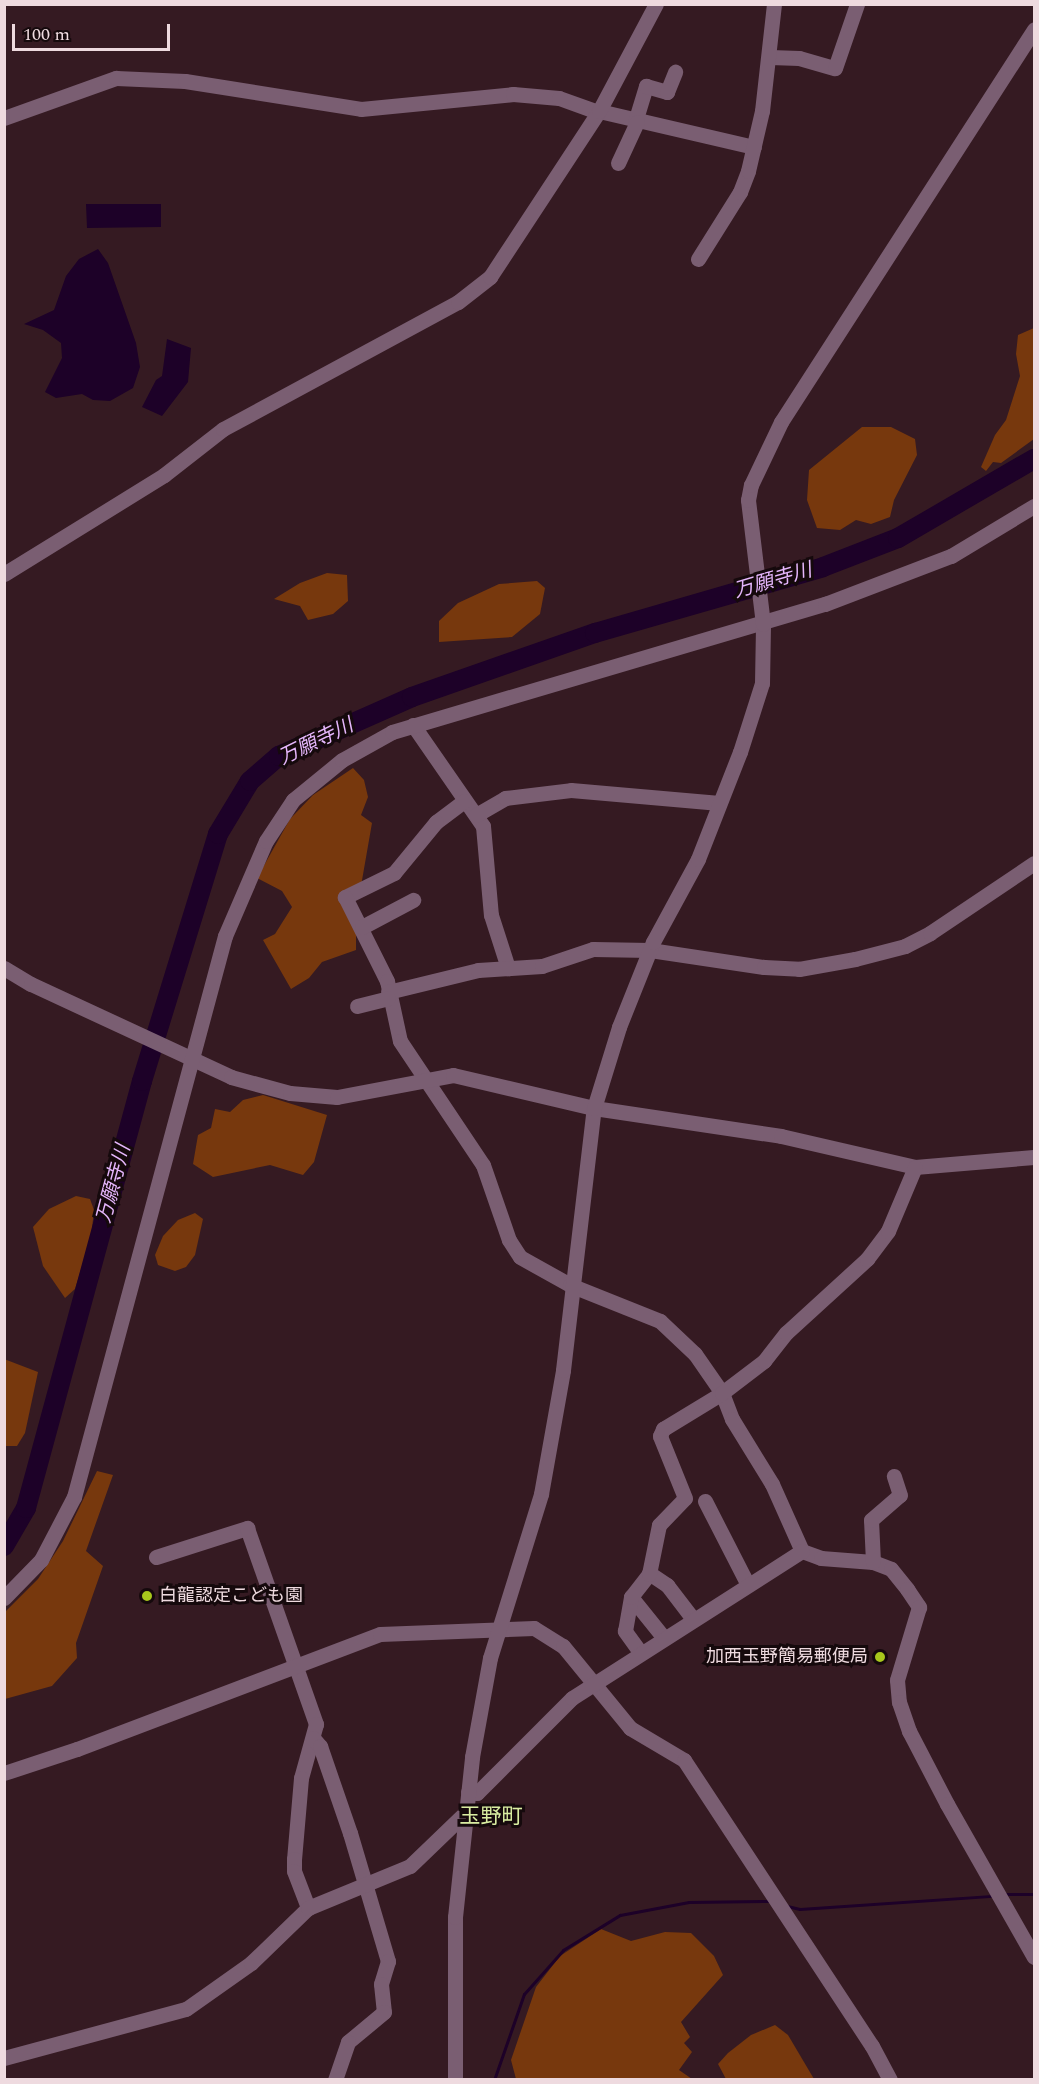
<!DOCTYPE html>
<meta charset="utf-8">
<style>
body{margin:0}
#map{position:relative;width:1039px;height:2084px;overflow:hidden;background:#351a22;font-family:Spectral,"Noto Sans JP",serif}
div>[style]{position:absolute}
.forest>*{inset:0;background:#77380d}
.water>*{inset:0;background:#1d0128}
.stream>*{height:3px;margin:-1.5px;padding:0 1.5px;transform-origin:1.5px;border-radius:1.5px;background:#1d0128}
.river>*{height:20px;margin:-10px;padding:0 10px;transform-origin:10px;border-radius:10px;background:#1d0128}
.minor>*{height:15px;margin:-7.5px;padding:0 7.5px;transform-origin:7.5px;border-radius:7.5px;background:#7a5e72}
.dots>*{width:16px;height:16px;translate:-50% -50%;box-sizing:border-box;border:3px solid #15090c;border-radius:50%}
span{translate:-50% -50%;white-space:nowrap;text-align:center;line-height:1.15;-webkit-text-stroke:6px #15090c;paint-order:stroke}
.poi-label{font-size:18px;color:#eedadf}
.left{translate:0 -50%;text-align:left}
.right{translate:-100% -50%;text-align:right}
.water-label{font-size:20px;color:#e5b6fc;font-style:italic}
.quarter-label{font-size:21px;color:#d9eda1}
.frame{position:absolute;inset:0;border:6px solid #eedadf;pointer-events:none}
.scale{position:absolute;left:12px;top:24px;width:158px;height:27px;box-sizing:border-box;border:3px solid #eedadf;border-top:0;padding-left:8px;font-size:18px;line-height:21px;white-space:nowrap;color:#eedadf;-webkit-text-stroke:4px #15090c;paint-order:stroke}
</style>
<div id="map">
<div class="forest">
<div style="clip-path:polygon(1034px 328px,1034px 439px,1001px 463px,993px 462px,986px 471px,981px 467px,995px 435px,1006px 420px,1020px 376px,1016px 354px,1018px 335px)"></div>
<div style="clip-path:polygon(862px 427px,891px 427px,915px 439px,917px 455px,894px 500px,890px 517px,871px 524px,856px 520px,840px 530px,817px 528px,807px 500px,809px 470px)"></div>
<div style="clip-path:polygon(327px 573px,347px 575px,348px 601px,333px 614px,308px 620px,300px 606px,274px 599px,300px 583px)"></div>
<div style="clip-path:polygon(537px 581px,545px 588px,540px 614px,512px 637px,439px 642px,439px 621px,458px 603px,499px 584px)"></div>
<div style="clip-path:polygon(353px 768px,364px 780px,368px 797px,361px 815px,372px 823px,361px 886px,340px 895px,356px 927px,356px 950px,322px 962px,309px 978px,291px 989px,263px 940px,275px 934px,292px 907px,282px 891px,257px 878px,290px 819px,313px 795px)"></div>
<div style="clip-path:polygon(263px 1095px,327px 1115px,314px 1162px,303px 1175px,270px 1165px,213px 1177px,193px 1164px,198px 1135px,211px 1128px,215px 1109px,230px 1112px,243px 1100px)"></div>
<div style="clip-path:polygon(76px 1196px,90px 1199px,94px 1210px,91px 1238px,75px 1289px,65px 1298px,43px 1266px,33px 1227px,49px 1209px)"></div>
<div style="clip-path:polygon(195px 1213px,203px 1219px,195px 1255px,186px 1267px,175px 1271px,158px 1265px,155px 1255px,163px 1236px,178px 1220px)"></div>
<div style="clip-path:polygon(4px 1359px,38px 1372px,25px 1433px,17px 1446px,5px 1446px)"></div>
<div style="clip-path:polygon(97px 1471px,113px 1475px,86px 1551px,103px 1566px,76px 1643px,77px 1658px,52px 1686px,5px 1699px,4px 1613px,38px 1579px,63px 1541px)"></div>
<div style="clip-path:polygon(601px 1929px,631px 1941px,665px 1932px,691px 1933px,714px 1956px,723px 1975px,681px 2022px,690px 2037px,684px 2043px,692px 2052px,679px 2070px,692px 2079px,516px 2079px,511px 2060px,536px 1987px,560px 1956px)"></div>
<div style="clip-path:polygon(775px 2025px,788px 2035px,814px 2079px,726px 2079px,718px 2064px,728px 2053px,751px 2035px)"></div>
</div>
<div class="water">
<div style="clip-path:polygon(86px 204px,161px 204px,161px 227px,87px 228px)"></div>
<div style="clip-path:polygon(98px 249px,108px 263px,136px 343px,140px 367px,133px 388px,110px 401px,93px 400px,82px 394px,56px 398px,45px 392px,62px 358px,61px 343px,43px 330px,24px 324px,54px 310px,66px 276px,79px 259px)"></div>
<div style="clip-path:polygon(167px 339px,191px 348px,188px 382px,162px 416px,142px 407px,156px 380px,162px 376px)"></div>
</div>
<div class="stream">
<div style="left:1005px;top:1894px;width:29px"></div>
<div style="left:787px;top:1906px;width:13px;rotate:13deg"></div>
<div style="left:800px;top:1909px;width:193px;rotate:-3.9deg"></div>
<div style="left:494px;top:2080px;width:91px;rotate:-70.8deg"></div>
<div style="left:524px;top:1994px;width:59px;rotate:-48.4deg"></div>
<div style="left:563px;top:1950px;width:67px;rotate:-31.6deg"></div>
<div style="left:620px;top:1915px;width:70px;rotate:-10.7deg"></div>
<div style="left:689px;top:1902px;width:80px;rotate:-0.7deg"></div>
</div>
<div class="river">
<div style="left:4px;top:1546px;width:44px;rotate:-59.9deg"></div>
<div style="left:26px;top:1508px;width:442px;rotate:-74.8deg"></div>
<div style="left:142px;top:1081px;width:258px;rotate:-72.9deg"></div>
<div style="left:218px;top:834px;width:62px;rotate:-58.9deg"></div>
<div style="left:250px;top:781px;width:38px;rotate:-41deg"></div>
<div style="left:279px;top:756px;width:145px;rotate:-23.9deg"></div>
<div style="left:412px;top:697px;width:194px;rotate:-19.3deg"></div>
<div style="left:595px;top:633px;width:237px;rotate:-16.1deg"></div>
<div style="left:823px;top:567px;width:80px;rotate:-21.1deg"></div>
<div style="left:898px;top:538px;width:157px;rotate:-30.2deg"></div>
</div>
<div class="minor">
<div style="left:770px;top:57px;width:29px;rotate:2deg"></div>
<div style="left:799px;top:58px;width:37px;rotate:16deg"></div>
<div style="left:835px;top:68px;width:68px;rotate:-71deg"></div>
<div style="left:599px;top:111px;width:159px;rotate:13.1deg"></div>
<div style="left:4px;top:118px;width:119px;rotate:-19.7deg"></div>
<div style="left:116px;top:78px;width:69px;rotate:2.5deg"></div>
<div style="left:185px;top:81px;width:178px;rotate:9deg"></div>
<div style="left:361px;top:109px;width:153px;rotate:-5.6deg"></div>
<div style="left:513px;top:94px;width:46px;rotate:5deg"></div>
<div style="left:559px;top:98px;width:41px;rotate:19.7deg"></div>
<div style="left:635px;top:122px;width:38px;rotate:-73deg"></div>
<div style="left:646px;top:86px;width:22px;rotate:16deg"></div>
<div style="left:667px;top:92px;width:22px;rotate:-68deg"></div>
<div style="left:618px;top:163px;width:45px;rotate:-65.1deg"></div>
<div style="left:698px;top:259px;width:79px;rotate:-57.9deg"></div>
<div style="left:740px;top:192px;width:22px;rotate:-69deg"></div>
<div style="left:748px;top:171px;width:62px;rotate:-76.9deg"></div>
<div style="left:762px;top:111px;width:108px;rotate:-83.6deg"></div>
<div style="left:4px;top:574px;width:188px;rotate:-31.7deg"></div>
<div style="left:164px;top:475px;width:75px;rotate:-37.9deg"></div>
<div style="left:223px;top:429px;width:267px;rotate:-28.4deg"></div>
<div style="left:458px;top:302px;width:41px;rotate:-38deg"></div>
<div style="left:490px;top:277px;width:199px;rotate:-56.7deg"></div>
<div style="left:599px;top:111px;width:121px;rotate:-62deg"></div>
<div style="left:413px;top:725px;width:123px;rotate:55.3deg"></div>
<div style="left:483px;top:826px;width:89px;rotate:84.9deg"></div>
<div style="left:491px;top:915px;width:56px;rotate:72.2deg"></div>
<div style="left:464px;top:801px;width:35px;rotate:143deg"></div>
<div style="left:436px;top:822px;width:66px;rotate:129.5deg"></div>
<div style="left:394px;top:873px;width:55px;rotate:153.9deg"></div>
<div style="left:345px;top:897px;width:94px;rotate:63.4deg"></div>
<div style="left:387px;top:981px;width:61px;rotate:77.8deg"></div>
<div style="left:400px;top:1041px;width:149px;rotate:56.2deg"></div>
<div style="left:483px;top:1165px;width:79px;rotate:70.9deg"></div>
<div style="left:509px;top:1240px;width:20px;rotate:57deg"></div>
<div style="left:520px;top:1257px;width:57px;rotate:29.2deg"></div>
<div style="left:570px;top:1285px;width:97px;rotate:21.8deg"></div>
<div style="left:660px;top:1321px;width:48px;rotate:43.3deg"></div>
<div style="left:695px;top:1354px;width:47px;rotate:55.3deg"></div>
<div style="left:722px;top:1393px;width:28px;rotate:69deg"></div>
<div style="left:732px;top:1419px;width:76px;rotate:58.4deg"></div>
<div style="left:772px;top:1484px;width:73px;rotate:65.9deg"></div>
<div style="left:802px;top:1551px;width:20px;rotate:20deg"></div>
<div style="left:821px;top:1558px;width:52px;rotate:4.4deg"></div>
<div style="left:873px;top:1562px;width:19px;rotate:21deg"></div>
<div style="left:891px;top:1569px;width:26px;rotate:51deg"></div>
<div style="left:907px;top:1589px;width:22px;rotate:56deg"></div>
<div style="left:919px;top:1607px;width:76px;rotate:106.8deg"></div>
<div style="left:897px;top:1680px;width:22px;rotate:85deg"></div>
<div style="left:899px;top:1702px;width:31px;rotate:71deg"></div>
<div style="left:909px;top:1731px;width:82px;rotate:62.5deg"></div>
<div style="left:947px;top:1804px;width:176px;rotate:60.4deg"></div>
<div style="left:476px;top:815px;width:34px;rotate:-30deg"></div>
<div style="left:505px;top:798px;width:66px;rotate:-6.9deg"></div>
<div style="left:571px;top:790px;width:149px;rotate:5deg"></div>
<div style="left:362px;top:927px;width:58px;rotate:-27.9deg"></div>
<div style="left:4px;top:968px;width:31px;rotate:31deg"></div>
<div style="left:31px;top:984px;width:221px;rotate:24.9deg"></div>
<div style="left:231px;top:1077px;width:61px;rotate:15.2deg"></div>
<div style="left:290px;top:1093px;width:47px;rotate:4.9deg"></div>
<div style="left:337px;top:1097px;width:118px;rotate:-10.7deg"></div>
<div style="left:453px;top:1075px;width:145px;rotate:13.2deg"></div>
<div style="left:594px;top:1108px;width:189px;rotate:8.5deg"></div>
<div style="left:781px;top:1136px;width:138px;rotate:13deg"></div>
<div style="left:915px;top:1167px;width:119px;rotate:-4.8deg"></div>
<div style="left:388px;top:992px;width:93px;rotate:-13.7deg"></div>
<div style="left:478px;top:970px;width:64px;rotate:-3.6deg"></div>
<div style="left:542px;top:966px;width:54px;rotate:-18.4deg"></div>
<div style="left:593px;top:949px;width:57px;rotate:1deg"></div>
<div style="left:650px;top:950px;width:115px;rotate:8.5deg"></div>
<div style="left:764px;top:967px;width:35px;rotate:3deg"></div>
<div style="left:799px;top:969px;width:57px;rotate:-10.1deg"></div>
<div style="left:855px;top:959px;width:52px;rotate:-14.6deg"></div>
<div style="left:905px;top:946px;width:28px;rotate:-27deg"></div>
<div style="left:930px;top:933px;width:125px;rotate:-33.9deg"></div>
<div style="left:357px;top:1006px;width:32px;rotate:-14deg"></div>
<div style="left:705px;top:1501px;width:94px;rotate:62.9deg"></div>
<div style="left:156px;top:1557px;width:96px;rotate:-17.7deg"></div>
<div style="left:247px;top:1528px;width:208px;rotate:70.6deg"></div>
<div style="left:316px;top:1724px;width:56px;rotate:105.5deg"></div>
<div style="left:301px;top:1778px;width:81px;rotate:94.9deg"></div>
<div style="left:294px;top:1859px;width:12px;rotate:90deg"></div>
<div style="left:294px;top:1871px;width:40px;rotate:69deg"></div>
<div style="left:873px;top:1562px;width:42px;rotate:-92.7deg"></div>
<div style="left:871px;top:1520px;width:38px;rotate:-41deg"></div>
<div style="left:900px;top:1495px;width:20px;rotate:-108deg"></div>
<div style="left:649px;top:1573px;width:22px;rotate:34deg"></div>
<div style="left:667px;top:1585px;width:43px;rotate:52.6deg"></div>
<div style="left:631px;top:1597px;width:53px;rotate:51.2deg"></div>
<div style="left:4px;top:1598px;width:53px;rotate:-45.8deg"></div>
<div style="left:41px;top:1560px;width:71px;rotate:-62.4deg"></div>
<div style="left:74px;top:1497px;width:581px;rotate:-74.94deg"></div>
<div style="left:225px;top:936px;width:103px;rotate:-66.7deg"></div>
<div style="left:266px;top:841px;width:49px;rotate:-56.6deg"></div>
<div style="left:293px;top:800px;width:63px;rotate:-39.2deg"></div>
<div style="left:342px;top:760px;width:57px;rotate:-29.2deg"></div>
<div style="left:392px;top:732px;width:452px;rotate:-16.5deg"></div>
<div style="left:825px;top:604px;width:135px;rotate:-20.9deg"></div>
<div style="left:951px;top:556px;width:97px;rotate:-31.1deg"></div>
<div style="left:640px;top:1652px;width:26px;rotate:-126deg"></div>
<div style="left:625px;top:1631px;width:35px;rotate:-80deg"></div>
<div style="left:631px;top:1597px;width:29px;rotate:-52deg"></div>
<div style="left:649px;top:1574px;width:50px;rotate:-78.5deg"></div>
<div style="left:659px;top:1525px;width:37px;rotate:-46deg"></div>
<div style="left:685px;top:1498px;width:67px;rotate:-112deg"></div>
<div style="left:660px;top:1436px;width:8px;rotate:-67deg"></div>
<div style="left:663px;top:1429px;width:69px;rotate:-31.4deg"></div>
<div style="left:722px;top:1393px;width:53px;rotate:-37.3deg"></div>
<div style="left:764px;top:1361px;width:36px;rotate:-52deg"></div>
<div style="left:786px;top:1333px;width:110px;rotate:-42.4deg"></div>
<div style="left:867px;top:1259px;width:35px;rotate:-53deg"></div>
<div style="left:888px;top:1231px;width:69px;rotate:-67.1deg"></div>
<div style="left:313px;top:1738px;width:11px;rotate:49deg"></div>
<div style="left:320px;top:1746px;width:92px;rotate:71deg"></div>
<div style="left:350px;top:1833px;width:134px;rotate:73.5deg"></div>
<div style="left:388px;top:1961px;width:24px;rotate:107deg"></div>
<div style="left:381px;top:1984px;width:28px;rotate:84deg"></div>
<div style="left:384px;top:2012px;width:47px;rotate:140.2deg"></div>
<div style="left:348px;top:2042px;width:40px;rotate:108.9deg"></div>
<div style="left:4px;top:1773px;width:77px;rotate:-18.2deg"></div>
<div style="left:77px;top:1749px;width:324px;rotate:-20.8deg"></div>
<div style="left:380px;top:1634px;width:154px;rotate:-2.2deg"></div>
<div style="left:534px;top:1628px;width:34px;rotate:32deg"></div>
<div style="left:563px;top:1646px;width:106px;rotate:50.7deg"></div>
<div style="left:630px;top:1728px;width:63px;rotate:30.7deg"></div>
<div style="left:684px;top:1760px;width:342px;rotate:56.7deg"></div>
<div style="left:872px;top:2046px;width:38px;rotate:62deg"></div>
<div style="left:468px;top:1792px;width:9px;rotate:6deg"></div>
<div style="left:477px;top:1793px;width:134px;rotate:-45deg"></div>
<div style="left:572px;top:1698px;width:273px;rotate:-32.6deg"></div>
<div style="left:4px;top:2058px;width:188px;rotate:-15.1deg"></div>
<div style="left:186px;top:2009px;width:80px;rotate:-35.3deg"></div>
<div style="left:251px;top:1963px;width:79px;rotate:-44deg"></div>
<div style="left:308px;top:1908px;width:110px;rotate:-22.4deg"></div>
<div style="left:410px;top:1866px;width:75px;rotate:-43.9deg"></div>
<div style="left:455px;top:2080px;width:163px;rotate:-90deg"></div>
<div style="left:455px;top:1917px;width:161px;rotate:-83.9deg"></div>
<div style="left:472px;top:1757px;width:101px;rotate:-79.7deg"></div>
<div style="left:490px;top:1658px;width:172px;rotate:-72.7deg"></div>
<div style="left:541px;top:1494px;width:126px;rotate:-79.9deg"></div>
<div style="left:563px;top:1370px;width:264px;rotate:-83.3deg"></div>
<div style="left:594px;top:1108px;width:85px;rotate:-72.8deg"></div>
<div style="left:619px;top:1027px;width:92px;rotate:-68.2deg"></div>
<div style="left:653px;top:942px;width:94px;rotate:-61.5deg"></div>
<div style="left:698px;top:859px;width:115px;rotate:-68.6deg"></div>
<div style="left:740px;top:752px;width:72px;rotate:-72.3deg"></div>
<div style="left:762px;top:683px;width:59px;rotate:-89deg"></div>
<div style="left:763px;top:624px;width:125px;rotate:-96.9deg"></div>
<div style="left:748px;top:500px;width:15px;rotate:-79deg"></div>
<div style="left:751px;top:485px;width:70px;rotate:-64.5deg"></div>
<div style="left:781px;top:422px;width:467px;rotate:-57.2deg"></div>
</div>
<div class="dots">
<div style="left:147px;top:1596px;background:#a8c71c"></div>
<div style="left:880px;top:1657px;background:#a8c71c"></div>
</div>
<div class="poi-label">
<span class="left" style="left:159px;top:1596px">白龍認定こども園</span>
<span class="right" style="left:868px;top:1657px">加西玉野簡易郵便局</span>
</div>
<div class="water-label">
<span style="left:773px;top:581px;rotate:-16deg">万願寺川</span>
<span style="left:316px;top:742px;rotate:-26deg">万願寺川</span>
<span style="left:114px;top:1184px;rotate:-75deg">万願寺川</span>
</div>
<div class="quarter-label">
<span style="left:491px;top:1817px">玉野町</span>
</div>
<div class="frame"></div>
<div class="scale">100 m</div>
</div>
